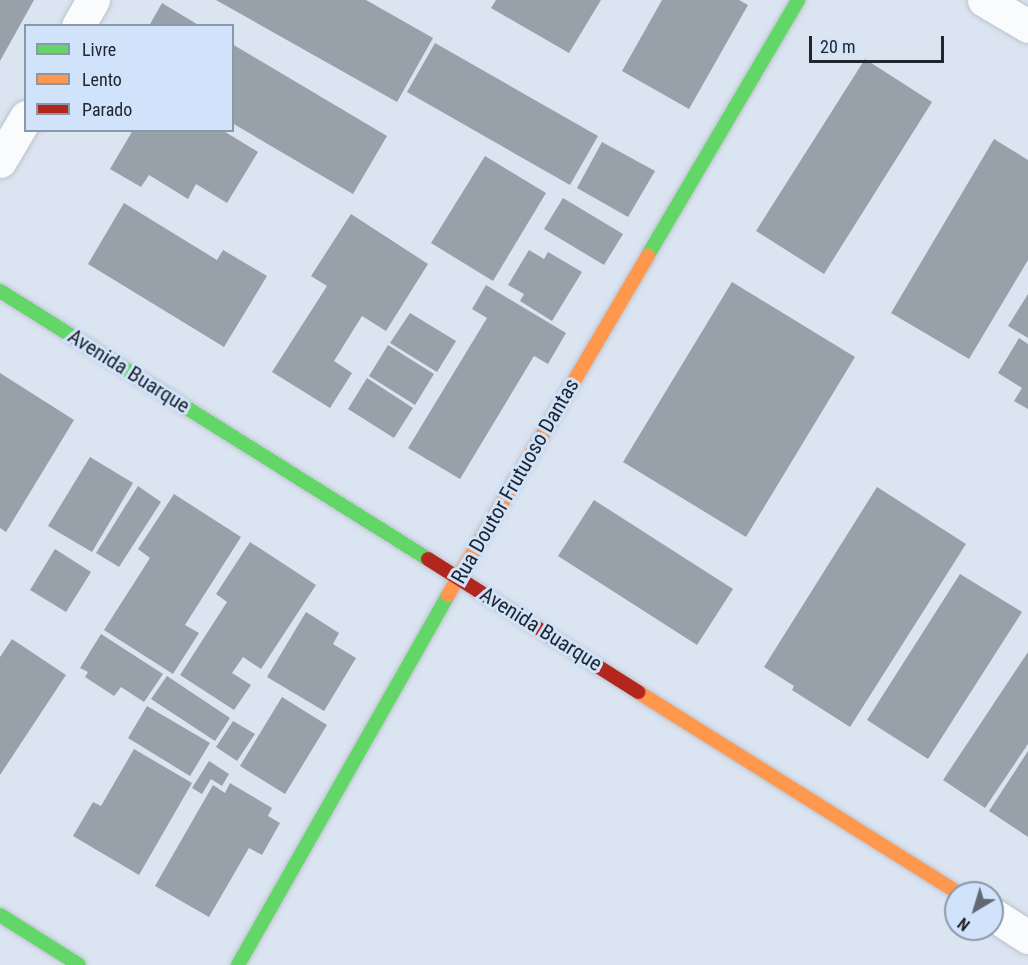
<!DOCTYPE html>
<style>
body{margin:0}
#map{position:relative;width:1028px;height:965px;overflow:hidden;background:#dbe4f1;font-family:"Roboto Condensed",sans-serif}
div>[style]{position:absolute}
.building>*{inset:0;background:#98a1aa}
.roads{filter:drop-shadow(0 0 2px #bbc2cc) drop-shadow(0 0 2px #bbc2cc)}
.street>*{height:33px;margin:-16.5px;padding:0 16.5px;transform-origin:16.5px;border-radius:16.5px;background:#fafbfd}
.fast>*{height:14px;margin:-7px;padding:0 7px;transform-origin:7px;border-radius:7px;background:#63d668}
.slow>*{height:14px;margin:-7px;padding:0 7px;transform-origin:7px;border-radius:7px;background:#ff974d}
.jam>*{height:14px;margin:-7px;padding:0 7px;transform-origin:7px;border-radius:7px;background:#b3261e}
span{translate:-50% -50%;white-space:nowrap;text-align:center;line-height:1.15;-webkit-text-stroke:6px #d1e3fb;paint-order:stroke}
.street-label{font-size:21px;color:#212730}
.legend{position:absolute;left:24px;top:24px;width:210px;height:108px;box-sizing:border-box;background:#d1e3fb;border:2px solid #8b98aa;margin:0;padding:8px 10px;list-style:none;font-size:18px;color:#212730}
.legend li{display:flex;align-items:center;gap:12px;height:30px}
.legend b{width:30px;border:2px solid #8b98aa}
.north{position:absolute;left:944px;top:881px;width:60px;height:60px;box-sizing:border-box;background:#d1e3fb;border:2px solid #8b98aa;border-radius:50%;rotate:218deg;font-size:16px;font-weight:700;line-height:24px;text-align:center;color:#212730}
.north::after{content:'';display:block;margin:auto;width:21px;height:27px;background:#626974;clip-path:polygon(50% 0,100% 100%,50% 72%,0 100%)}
.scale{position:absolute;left:809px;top:36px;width:135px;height:27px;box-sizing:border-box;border:3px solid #212730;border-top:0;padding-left:8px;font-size:18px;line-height:21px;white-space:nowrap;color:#212730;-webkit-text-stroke:4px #d1e3fb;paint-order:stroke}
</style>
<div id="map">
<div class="building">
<div style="clip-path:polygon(0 0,34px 0,0 61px)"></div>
<div style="clip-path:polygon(216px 0,366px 0,433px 38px,397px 102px)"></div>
<div style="clip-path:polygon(496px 0,601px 0,569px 53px,491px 8px)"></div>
<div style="clip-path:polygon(662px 0,739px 0,748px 5px,689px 109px,622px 71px)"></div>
<div style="clip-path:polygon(162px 3px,200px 26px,149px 26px)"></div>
<div style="clip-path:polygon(435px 43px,598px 136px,570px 185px,407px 92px)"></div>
<div style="clip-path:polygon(232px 44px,387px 136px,353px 194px,232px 123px)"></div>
<div style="clip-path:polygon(865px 59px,932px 102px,824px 274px,756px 231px)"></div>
<div style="clip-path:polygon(133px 130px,222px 130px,258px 152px,227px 203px,196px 184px,188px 199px,149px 175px,141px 187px,110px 169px)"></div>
<div style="clip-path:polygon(994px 139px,1028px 160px,1028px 260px,969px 359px,891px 313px)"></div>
<div style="clip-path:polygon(602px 142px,655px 171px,628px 217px,577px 188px)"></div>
<div style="clip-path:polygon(485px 156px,546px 193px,493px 281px,431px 243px)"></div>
<div style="clip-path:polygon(563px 198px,623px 234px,604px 265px,544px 229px)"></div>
<div style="clip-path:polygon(124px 203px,217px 260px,223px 250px,267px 276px,224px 347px,88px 264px)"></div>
<div style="clip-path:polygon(351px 214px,428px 264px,386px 331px,362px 316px,334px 361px,352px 373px,330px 408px,272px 372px,327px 286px,311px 276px)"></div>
<div style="clip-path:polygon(529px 250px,544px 259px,548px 252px,582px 272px,552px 321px,520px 301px,524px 294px,508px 285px)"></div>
<div style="clip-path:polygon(732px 282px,855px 357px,746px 537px,623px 462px)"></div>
<div style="clip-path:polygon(486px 285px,566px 333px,548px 364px,534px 356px,460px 479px,408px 448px,487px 318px,472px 309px)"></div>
<div style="clip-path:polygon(1028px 294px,1028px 338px,1008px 326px)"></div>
<div style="clip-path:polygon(410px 313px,456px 341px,437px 372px,390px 343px)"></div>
<div style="clip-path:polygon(1019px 338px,1028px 344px,1028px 409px,1014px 401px,1022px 388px,998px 373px)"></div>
<div style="clip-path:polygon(388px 345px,434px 374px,415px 405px,369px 376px)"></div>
<div style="clip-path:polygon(0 373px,74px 420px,6px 532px,0 528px)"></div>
<div style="clip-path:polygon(367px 378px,413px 408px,394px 438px,348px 409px)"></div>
<div style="clip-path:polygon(90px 457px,133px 483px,92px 552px,48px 526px)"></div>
<div style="clip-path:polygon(138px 486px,161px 502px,119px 567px,96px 553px)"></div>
<div style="clip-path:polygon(877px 487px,966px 544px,850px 727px,792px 690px,794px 686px,764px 667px)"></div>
<div style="clip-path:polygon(174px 494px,241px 537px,185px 625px,199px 633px,173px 674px,104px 630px,150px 558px,138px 549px)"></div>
<div style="clip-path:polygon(594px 500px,733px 589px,697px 645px,558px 556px)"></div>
<div style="clip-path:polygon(250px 542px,316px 585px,261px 669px,243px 657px,232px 673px,251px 685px,234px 710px,180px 675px,227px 602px,216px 594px)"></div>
<div style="clip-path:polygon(55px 549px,91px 572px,66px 612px,30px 590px)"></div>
<div style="clip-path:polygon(960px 574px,1022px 612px,928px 759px,867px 720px)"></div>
<div style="clip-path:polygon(306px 612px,339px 633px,333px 644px,356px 658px,324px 711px,267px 677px)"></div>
<div style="clip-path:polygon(101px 634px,163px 674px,144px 702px,121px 687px,114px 696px,85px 677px,88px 672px,80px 668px)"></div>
<div style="clip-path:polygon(12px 639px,66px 675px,0 775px,0 657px)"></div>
<div style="clip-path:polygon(1028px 652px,1028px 744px,985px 808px,943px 780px)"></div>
<div style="clip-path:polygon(167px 676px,230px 718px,215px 741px,151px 699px)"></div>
<div style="clip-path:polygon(282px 697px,327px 725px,285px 794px,240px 766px)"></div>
<div style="clip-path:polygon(147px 706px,210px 743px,190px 776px,128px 738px)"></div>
<div style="clip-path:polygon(233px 721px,255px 734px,237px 761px,216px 747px)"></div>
<div style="clip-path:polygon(134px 749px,192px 783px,139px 875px,73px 836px,93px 802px,101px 806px)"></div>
<div style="clip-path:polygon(1028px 751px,1028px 837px,989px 811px)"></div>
<div style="clip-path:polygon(209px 761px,229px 774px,222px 786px,211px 779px,202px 794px,192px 788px)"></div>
<div style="clip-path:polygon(230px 783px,272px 808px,268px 816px,280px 823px,262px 855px,249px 848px,209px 917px,155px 886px,213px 785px,225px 793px)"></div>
</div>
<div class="roads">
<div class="street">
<div style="left:984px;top:0;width:51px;rotate:30.6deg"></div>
<div style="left:78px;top:26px;width:30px;rotate:-60deg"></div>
<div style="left:0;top:161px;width:51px;rotate:-59.4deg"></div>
<div style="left:992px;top:914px;width:43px;rotate:32.6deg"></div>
</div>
<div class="fast">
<div style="left:648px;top:255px;width:296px;rotate:-59.5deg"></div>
<div style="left:0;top:291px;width:505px;rotate:32.05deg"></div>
<div style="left:0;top:915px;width:93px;rotate:32.3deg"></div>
<div style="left:238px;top:965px;width:425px;rotate:-60.4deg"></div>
</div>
<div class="slow">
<div style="left:448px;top:595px;width:394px;rotate:-59.5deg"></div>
<div style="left:638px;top:692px;width:379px;rotate:32.1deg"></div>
</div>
<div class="jam">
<div style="left:428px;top:559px;width:249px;rotate:32.3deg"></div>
</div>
</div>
<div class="street-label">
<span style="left:129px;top:371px;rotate:32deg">Avenida Buarque</span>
<span style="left:515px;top:481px;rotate:-60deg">Rua Doutor Frutuoso Dantas</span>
<span style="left:541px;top:629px;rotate:32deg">Avenida Buarque</span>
</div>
<ul class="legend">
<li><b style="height:8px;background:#63d668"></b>Livre</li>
<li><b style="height:8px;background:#ff974d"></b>Lento</li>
<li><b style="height:8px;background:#b3261e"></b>Parado</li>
</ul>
<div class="north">N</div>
<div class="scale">20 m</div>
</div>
